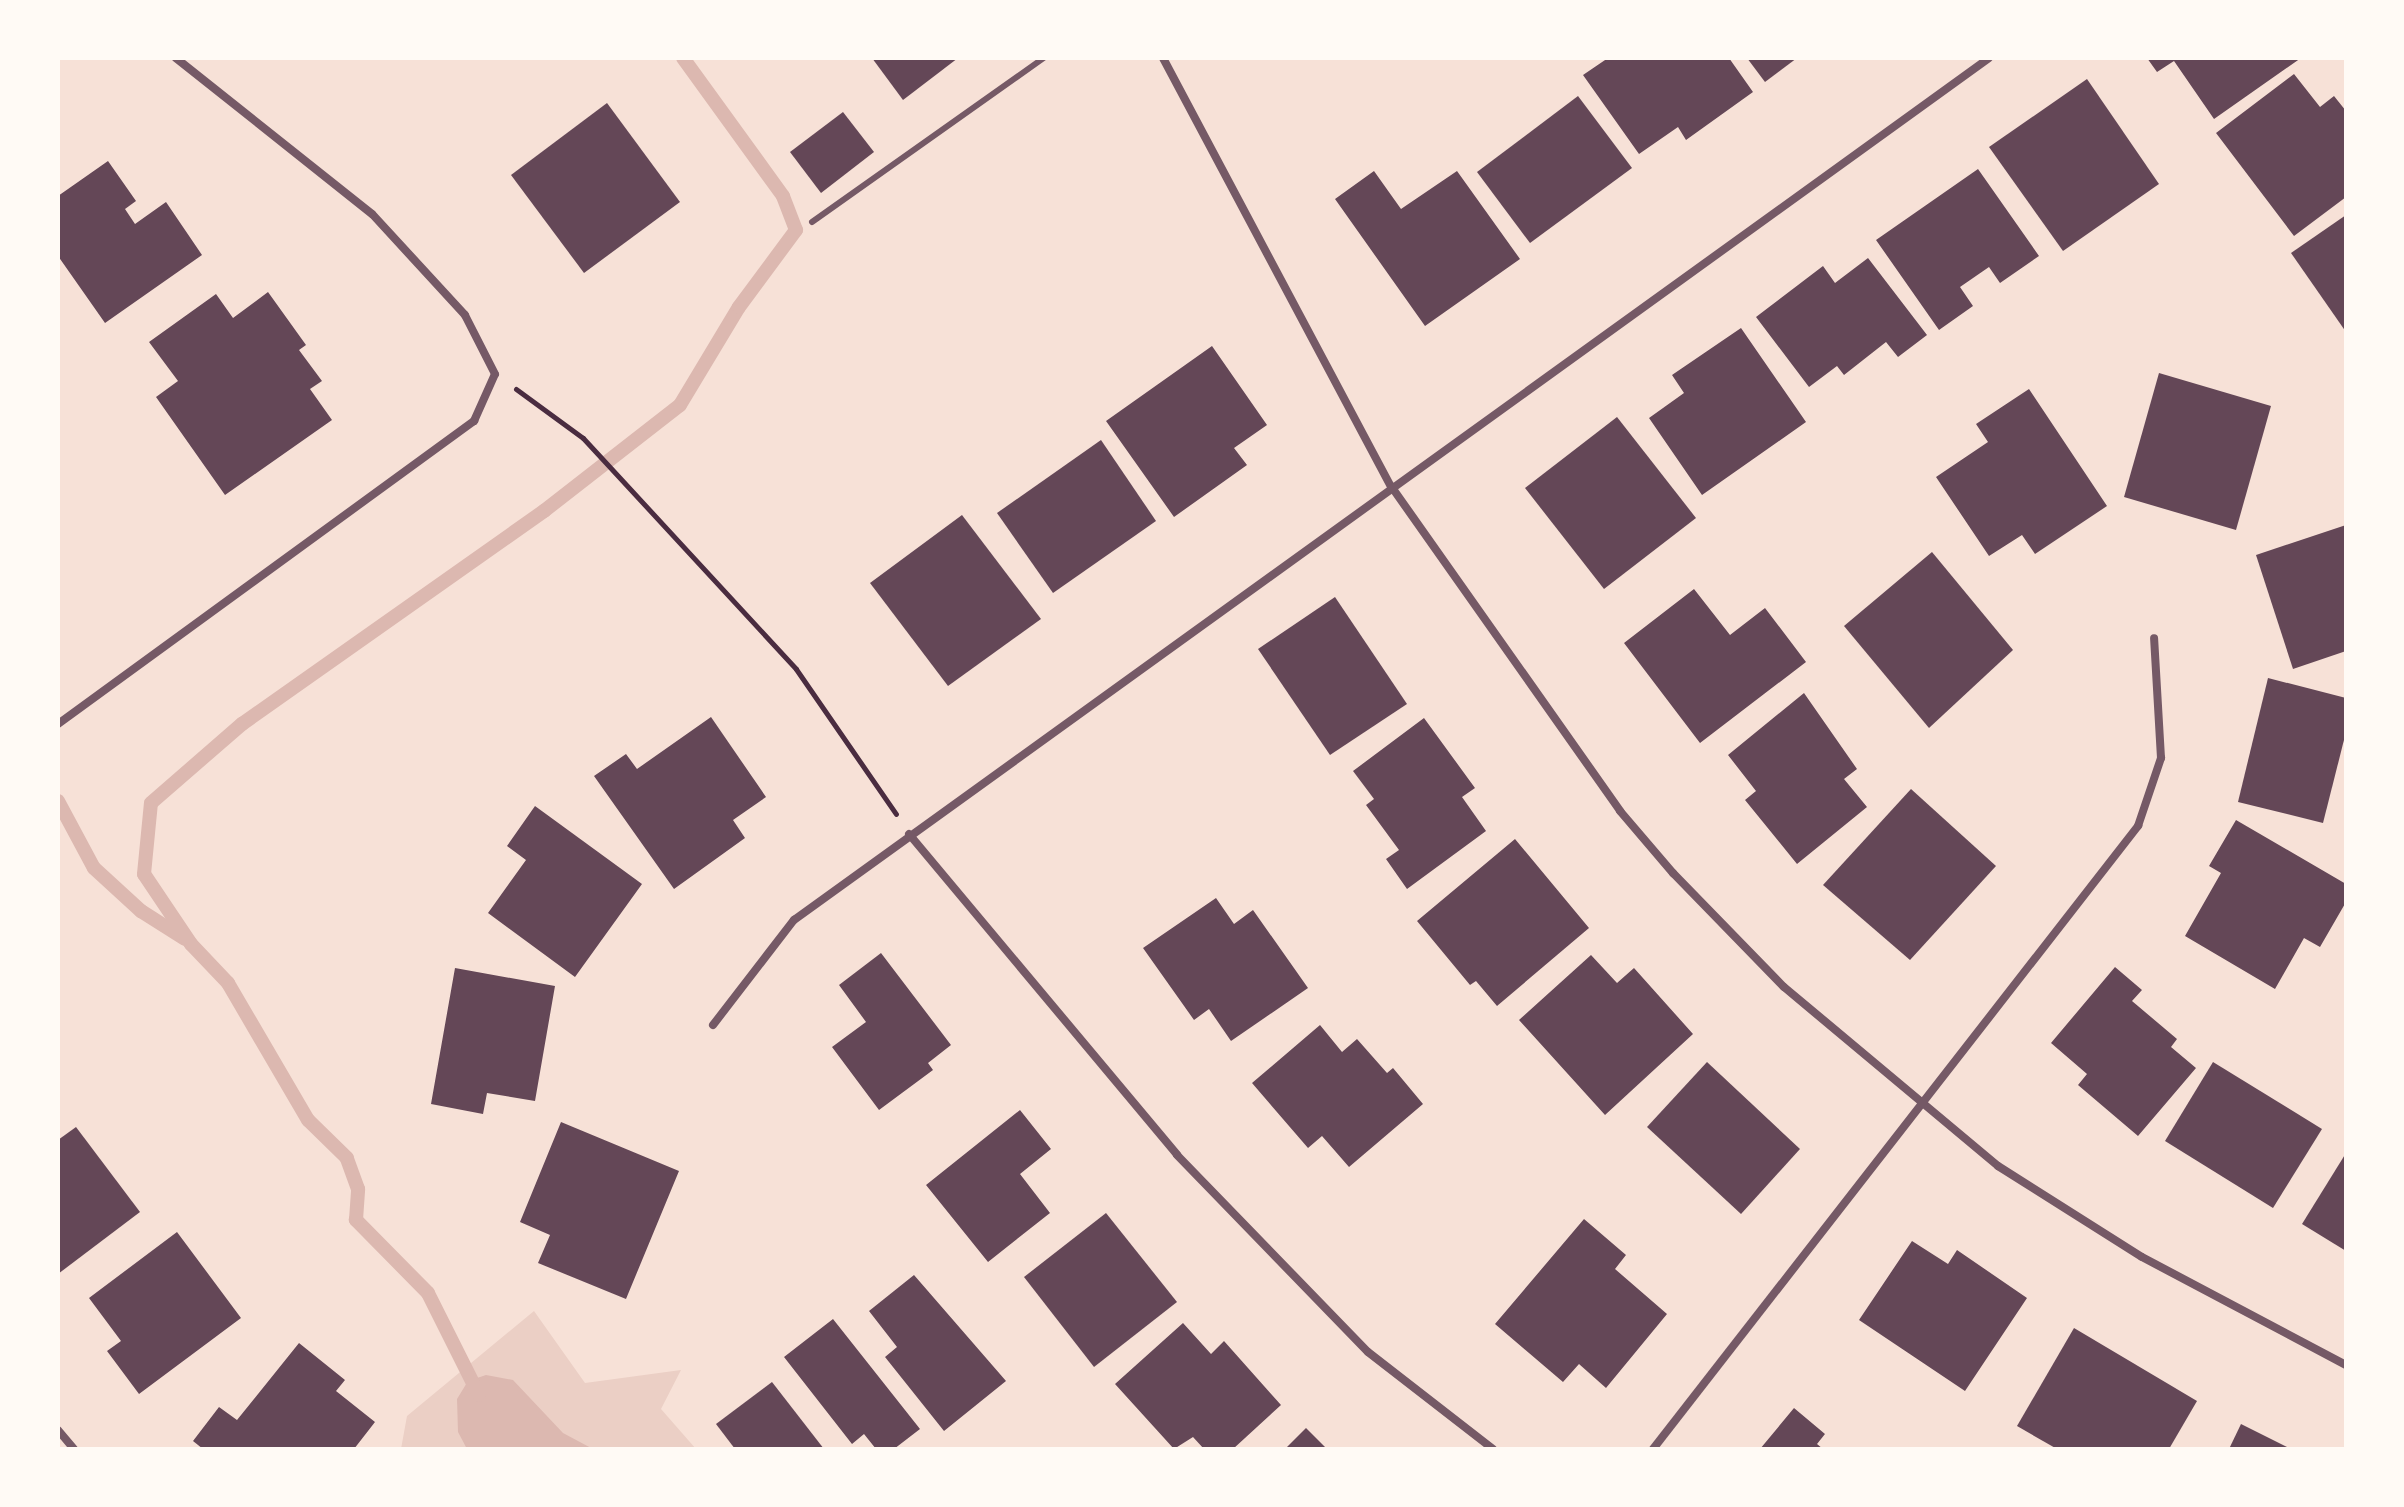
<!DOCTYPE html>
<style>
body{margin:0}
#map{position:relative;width:2404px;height:1507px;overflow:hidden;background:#f7e1d7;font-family:"Work Sans",sans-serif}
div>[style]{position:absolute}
.green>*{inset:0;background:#ebcfc5}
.water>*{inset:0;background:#dcb8b0}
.stream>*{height:14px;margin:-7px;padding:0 7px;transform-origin:7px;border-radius:7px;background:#dcb8b0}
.building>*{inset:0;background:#644757}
.path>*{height:5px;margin:-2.5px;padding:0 2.5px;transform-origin:2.5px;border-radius:2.5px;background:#4a2c40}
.service>*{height:6px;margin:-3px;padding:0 3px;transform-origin:3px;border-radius:3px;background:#755966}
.minor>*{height:8px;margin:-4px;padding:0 4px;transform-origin:4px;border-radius:4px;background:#755966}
span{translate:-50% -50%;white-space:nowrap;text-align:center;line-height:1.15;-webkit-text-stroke:6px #fffaf5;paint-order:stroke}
.frame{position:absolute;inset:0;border:60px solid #fffaf5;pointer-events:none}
</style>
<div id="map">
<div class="green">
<div style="clip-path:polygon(534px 1311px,585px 1383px,681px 1370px,661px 1409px,696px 1449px,401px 1449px,407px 1416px)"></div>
</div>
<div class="water">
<div style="clip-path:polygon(486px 1375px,513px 1380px,563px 1433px,593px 1449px,467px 1449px,458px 1432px,457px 1399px,468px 1381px)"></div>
</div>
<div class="stream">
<div style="left:58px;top:801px;width:76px;rotate:61.8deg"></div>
<div style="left:94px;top:868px;width:64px;rotate:42.5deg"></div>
<div style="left:141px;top:911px;width:52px;rotate:32.5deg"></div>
<div style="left:479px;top:1395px;width:114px;rotate:-116.6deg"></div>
<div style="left:428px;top:1293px;width:103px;rotate:-134.6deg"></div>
<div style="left:356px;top:1220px;width:31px;rotate:-86deg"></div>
<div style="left:358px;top:1189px;width:33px;rotate:-110deg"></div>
<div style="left:347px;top:1158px;width:54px;rotate:-135.7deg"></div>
<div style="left:308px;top:1120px;width:159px;rotate:-120.3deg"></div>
<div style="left:228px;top:983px;width:54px;rotate:-133.5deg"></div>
<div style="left:191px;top:944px;width:84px;rotate:-123.9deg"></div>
<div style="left:144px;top:874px;width:71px;rotate:-84.4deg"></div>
<div style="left:151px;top:803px;width:121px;rotate:-41deg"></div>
<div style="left:242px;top:724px;width:370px;rotate:-35.2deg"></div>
<div style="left:544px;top:511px;width:172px;rotate:-37.9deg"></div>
<div style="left:680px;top:405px;width:114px;rotate:-59deg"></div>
<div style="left:739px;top:307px;width:96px;rotate:-53.5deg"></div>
<div style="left:796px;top:230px;width:36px;rotate:-111deg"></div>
<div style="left:783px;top:196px;width:170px;rotate:-125.9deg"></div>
</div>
<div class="building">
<div style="clip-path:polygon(872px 58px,958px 58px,903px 100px)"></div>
<div style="clip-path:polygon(1608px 58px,1729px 58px,1753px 92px,1686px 140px,1678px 127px,1639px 154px,1583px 75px)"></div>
<div style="clip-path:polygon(1747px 58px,1797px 58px,1765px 82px)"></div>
<div style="clip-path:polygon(2147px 58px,2301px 58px,2214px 119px,2174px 61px,2157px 72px)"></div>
<div style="clip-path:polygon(2294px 74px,2320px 107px,2334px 96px,2346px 111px,2346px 197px,2294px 236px,2216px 133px)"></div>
<div style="clip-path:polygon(2087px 79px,2159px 184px,2063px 251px,1989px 147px)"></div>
<div style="clip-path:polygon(1578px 96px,1632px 168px,1530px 243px,1477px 172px)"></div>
<div style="clip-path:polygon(607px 103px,680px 202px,584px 273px,511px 175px)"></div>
<div style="clip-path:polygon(843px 112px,874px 152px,821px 193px,790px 152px)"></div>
<div style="clip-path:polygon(108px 161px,136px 201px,125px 209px,135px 224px,166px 202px,202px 255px,105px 323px,58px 256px,58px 196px)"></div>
<div style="clip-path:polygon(1978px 169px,2039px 256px,2000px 283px,1989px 267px,1960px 287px,1973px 306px,1939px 330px,1876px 240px)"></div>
<div style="clip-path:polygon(1374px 171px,1401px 209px,1457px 171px,1520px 259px,1425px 326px,1335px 199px)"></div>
<div style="clip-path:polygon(2346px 215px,2346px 332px,2291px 253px)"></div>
<div style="clip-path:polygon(1868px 258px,1927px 335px,1898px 357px,1886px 342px,1844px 375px,1837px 366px,1809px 387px,1756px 317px,1823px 266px,1835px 283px)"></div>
<div style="clip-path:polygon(268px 292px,306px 345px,299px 350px,322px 381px,310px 389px,332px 420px,225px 495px,156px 397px,178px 381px,149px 342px,216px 294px,233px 318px)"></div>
<div style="clip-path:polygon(1741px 328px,1806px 422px,1702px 495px,1649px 418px,1684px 393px,1672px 375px)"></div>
<div style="clip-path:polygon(1212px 346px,1267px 425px,1234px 448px,1247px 465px,1174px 517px,1106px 421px)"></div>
<div style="clip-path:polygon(2159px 373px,2271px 406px,2236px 530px,2124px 497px)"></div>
<div style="clip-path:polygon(2029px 389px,2107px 506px,2035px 554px,2022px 535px,1989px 556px,1936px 477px,1988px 442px,1976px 424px)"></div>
<div style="clip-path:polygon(1617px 417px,1696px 518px,1604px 589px,1525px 488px)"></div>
<div style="clip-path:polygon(1101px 440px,1156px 521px,1053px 593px,997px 513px)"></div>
<div style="clip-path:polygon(962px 515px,1041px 619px,948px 686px,870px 583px)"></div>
<div style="clip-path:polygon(2346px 525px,2346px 651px,2293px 669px,2256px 555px)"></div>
<div style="clip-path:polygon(1932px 552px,2013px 650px,1929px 728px,1844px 626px)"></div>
<div style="clip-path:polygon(1694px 589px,1730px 635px,1765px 608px,1806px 662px,1700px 743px,1624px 643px)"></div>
<div style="clip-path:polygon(1335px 597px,1407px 704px,1330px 755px,1258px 649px)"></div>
<div style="clip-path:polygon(2268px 678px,2346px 698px,2346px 732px,2323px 823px,2238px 802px)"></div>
<div style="clip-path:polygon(1804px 693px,1857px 769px,1844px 779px,1867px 807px,1797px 864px,1745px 800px,1756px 791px,1728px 755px)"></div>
<div style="clip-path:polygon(711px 717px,766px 797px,733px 820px,745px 838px,674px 889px,594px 776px,626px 754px,637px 769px)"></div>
<div style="clip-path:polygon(1424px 718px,1475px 788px,1462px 797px,1486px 831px,1407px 889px,1386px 859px,1399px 850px,1366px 805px,1374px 799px,1353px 771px)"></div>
<div style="clip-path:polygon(1911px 789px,1996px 866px,1910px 960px,1823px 885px)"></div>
<div style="clip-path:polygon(535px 806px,642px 884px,575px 977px,488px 913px,526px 860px,507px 846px)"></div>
<div style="clip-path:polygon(2236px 820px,2346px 884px,2346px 902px,2320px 947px,2304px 938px,2275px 989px,2185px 936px,2221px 873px,2209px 866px)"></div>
<div style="clip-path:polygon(1515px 839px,1589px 928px,1497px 1006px,1476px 981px,1470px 985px,1417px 921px)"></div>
<div style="clip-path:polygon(1216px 898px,1234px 924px,1253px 910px,1308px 988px,1231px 1041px,1209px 1009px,1194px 1020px,1143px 948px)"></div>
<div style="clip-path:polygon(881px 953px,951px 1045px,928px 1063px,933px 1070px,879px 1110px,832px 1047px,866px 1022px,839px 985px)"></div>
<div style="clip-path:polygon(1591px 955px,1617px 983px,1634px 968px,1693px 1034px,1605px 1115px,1519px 1020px)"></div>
<div style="clip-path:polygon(2115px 967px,2142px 990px,2132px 1001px,2177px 1039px,2171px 1047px,2196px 1068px,2138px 1136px,2078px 1085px,2087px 1074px,2051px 1043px)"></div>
<div style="clip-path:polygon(455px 968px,555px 986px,535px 1101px,487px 1093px,483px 1114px,431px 1104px)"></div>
<div style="clip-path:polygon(1320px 1025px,1342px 1052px,1357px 1039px,1387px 1073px,1393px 1068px,1423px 1104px,1349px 1167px,1322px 1136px,1308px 1148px,1252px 1083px)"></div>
<div style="clip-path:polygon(1707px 1062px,1800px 1149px,1741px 1214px,1647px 1127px)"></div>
<div style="clip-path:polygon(2213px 1062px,2322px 1129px,2273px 1208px,2165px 1141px)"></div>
<div style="clip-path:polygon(1020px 1110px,1051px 1149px,1020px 1174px,1050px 1213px,988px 1262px,926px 1185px)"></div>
<div style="clip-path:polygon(561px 1122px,679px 1171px,626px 1299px,538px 1263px,550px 1235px,520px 1222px)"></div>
<div style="clip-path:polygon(76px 1127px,140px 1212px,58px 1274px,58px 1140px)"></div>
<div style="clip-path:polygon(2346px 1153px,2346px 1251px,2302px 1224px)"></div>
<div style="clip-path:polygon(1106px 1213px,1177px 1302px,1094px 1367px,1024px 1277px)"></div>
<div style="clip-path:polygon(1584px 1219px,1626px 1255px,1615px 1269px,1667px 1314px,1606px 1388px,1579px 1364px,1563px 1382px,1495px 1324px)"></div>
<div style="clip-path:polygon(177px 1232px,241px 1318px,139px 1394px,107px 1351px,121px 1341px,89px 1298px)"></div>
<div style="clip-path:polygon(1912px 1241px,1948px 1264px,1957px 1250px,2027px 1298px,1965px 1391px,1859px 1320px)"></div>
<div style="clip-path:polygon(914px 1275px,1006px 1381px,944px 1431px,885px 1357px,897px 1347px,869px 1311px)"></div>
<div style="clip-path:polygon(833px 1319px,920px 1429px,894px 1449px,876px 1449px,864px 1434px,852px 1444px,784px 1357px)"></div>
<div style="clip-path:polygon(1183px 1323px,1211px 1354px,1224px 1341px,1281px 1405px,1233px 1449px,1204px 1449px,1193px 1437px,1174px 1449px,1115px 1384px)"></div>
<div style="clip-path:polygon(2074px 1328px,2197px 1401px,2169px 1449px,2057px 1449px,2017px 1426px)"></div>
<div style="clip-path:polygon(299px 1343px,345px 1380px,336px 1391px,375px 1422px,354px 1449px,203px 1449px,193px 1441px,219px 1407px,237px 1420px)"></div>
<div style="clip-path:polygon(772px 1382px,824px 1449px,735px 1449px,716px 1424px)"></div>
<div style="clip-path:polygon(1794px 1408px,1825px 1434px,1817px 1444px,1823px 1449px,1760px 1449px)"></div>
<div style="clip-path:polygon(2241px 1424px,2291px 1449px,2229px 1449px)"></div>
<div style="clip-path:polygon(1306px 1428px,1327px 1449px,1285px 1449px)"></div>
</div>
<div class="path">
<div style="left:516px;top:389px;width:83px;rotate:36.2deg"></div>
<div style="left:583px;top:438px;width:314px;rotate:47.3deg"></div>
<div style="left:796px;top:669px;width:176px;rotate:55.4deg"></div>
</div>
<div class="service">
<div style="left:812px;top:222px;width:284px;rotate:-35.3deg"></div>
</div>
<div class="minor">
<div style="left:1163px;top:58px;width:485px;rotate:62deg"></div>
<div style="left:1391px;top:486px;width:398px;rotate:54.8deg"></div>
<div style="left:1620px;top:811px;width:82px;rotate:49.5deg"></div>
<div style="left:1673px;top:873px;width:159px;rotate:45.8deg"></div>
<div style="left:1784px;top:987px;width:279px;rotate:39.9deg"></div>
<div style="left:1998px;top:1166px;width:170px;rotate:32.3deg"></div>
<div style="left:2142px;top:1257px;width:231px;rotate:27.9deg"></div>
<div style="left:58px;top:724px;width:515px;rotate:-36.07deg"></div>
<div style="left:474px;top:421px;width:51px;rotate:-65.9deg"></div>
<div style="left:495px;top:374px;width:66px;rotate:-117deg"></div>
<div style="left:465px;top:315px;width:137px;rotate:-132.6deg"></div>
<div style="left:372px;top:214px;width:251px;rotate:-141.5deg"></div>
<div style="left:909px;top:834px;width:418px;rotate:50.1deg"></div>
<div style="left:1177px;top:1155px;width:274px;rotate:45.9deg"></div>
<div style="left:1368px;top:1352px;width:158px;rotate:37.8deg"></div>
<div style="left:713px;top:1025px;width:133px;rotate:-52.4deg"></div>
<div style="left:794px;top:920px;width:1473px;rotate:-35.8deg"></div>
<div style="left:58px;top:1430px;width:25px;rotate:50deg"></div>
<div style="left:1653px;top:1449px;width:790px;rotate:-52.1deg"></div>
<div style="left:2138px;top:826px;width:72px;rotate:-71.3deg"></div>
<div style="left:2161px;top:758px;width:120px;rotate:-93.3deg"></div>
</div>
<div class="frame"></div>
</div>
